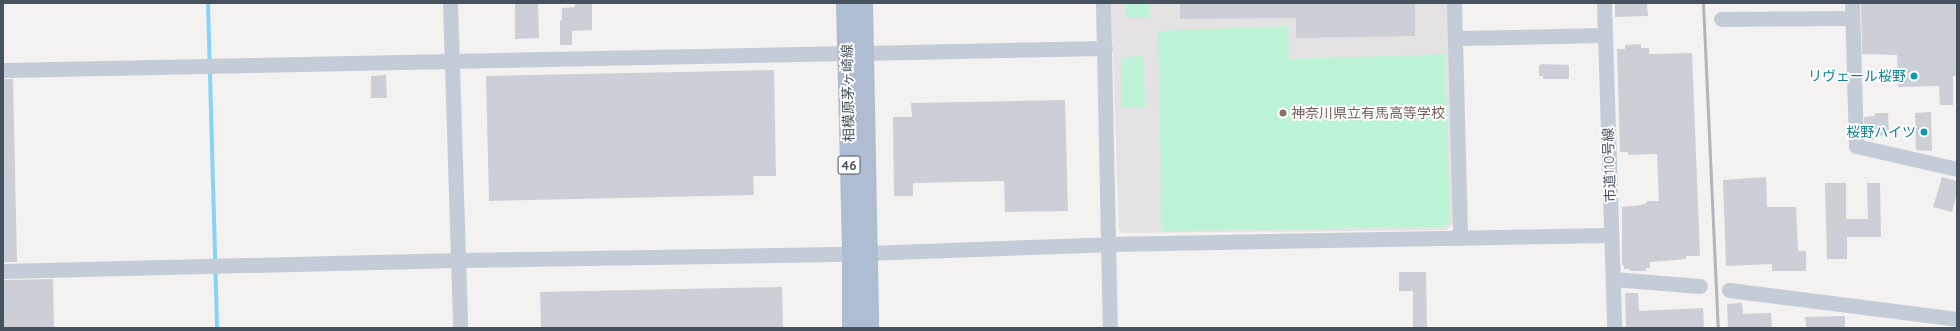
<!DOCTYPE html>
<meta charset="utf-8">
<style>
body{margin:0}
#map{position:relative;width:1960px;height:331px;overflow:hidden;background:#f4f1f1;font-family:Quicksand,"Noto Sans JP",sans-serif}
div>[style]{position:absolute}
.education>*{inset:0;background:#e5e2e3}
.green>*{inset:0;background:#bdf4d8}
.stream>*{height:4px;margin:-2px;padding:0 2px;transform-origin:2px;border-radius:2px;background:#85d3f5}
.building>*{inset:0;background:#cdcfd7}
.minor>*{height:15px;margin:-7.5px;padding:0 7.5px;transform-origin:7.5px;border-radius:7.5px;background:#c4ccd7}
.major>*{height:19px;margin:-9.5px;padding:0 9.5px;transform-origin:9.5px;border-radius:9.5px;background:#afbdd2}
.rail>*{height:3px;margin:-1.5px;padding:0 1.5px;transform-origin:1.5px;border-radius:1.5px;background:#b3b5bc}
.dots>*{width:11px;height:11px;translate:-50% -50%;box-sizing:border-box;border:2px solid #fff;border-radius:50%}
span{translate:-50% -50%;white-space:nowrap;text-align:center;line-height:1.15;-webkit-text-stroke:3.5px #fff;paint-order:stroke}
.shield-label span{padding:1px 3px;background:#fff;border:1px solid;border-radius:3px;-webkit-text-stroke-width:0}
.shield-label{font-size:13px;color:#475261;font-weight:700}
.culture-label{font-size:14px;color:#0d838f}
.right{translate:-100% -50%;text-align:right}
.street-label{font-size:14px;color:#475261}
.education-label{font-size:14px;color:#785e54}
.left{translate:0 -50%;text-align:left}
.frame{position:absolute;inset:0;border:4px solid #475261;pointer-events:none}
</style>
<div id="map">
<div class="education">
<div style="clip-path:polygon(1111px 3px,1448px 3px,1454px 223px,1446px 230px,1123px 233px,1119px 230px)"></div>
</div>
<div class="green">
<div style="clip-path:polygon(1126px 3px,1149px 3px,1149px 18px,1126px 18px)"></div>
<div style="clip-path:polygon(1288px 26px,1290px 59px,1445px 54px,1450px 222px,1444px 227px,1162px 231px,1158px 31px)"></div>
<div style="clip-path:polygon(1144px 56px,1145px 107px,1122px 107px,1121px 57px)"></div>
</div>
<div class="stream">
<div style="left:208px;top:3px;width:325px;rotate:88.4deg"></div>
</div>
<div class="building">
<div style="clip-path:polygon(515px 3px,538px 3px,539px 38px,515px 39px)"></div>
<div style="clip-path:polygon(575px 3px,592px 3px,592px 30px,572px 31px,572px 45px,560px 45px,560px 21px,562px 20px,562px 8px,575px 7px)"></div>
<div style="clip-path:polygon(1180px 3px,1415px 3px,1415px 36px,1296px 38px,1296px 18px,1180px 19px)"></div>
<div style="clip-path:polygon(1615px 3px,1647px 3px,1648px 16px,1615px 17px)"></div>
<div style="clip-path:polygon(1861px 3px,1957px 3px,1957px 76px,1953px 76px,1953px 105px,1940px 105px,1939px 86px,1898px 87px,1897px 55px,1862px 54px)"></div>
<div style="clip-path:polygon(1641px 44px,1641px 48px,1649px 48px,1649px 54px,1692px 53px,1700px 256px,1686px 256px,1686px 259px,1650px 262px,1650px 268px,1646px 268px,1646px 271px,1630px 271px,1630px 269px,1624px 269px,1624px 265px,1622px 265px,1622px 207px,1641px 205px,1647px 203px,1647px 201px,1659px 201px,1657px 154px,1628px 155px,1628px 152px,1620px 152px,1617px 49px,1625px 49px,1625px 45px)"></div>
<div style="clip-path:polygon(1543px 64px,1569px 65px,1569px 79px,1543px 79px,1543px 76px,1539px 76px,1539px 65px)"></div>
<div style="clip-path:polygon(774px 70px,776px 176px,753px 176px,754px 195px,489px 201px,486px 76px)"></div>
<div style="clip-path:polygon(386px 75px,387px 98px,371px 98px,371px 76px)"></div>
<div style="clip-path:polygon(3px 79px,13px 79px,17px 262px,3px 262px)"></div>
<div style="clip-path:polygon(1065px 100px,1068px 211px,1005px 212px,1004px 181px,913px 183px,913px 196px,894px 196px,893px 117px,912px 117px,911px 103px)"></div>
<div style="clip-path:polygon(1931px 112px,1932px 151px,1916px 150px,1915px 113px)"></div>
<div style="clip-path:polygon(1875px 113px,1888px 113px,1889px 135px,1874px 136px,1874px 140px,1865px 139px,1864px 117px,1875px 116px)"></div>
<div style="clip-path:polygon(1766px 177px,1767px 207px,1796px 207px,1798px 251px,1806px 251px,1806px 271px,1772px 271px,1772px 264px,1726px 266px,1723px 180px)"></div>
<div style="clip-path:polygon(1942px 177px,1957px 181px,1957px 193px,1952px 212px,1933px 207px)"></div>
<div style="clip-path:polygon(1825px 183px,1846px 183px,1846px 219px,1868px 219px,1867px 183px,1880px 183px,1881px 237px,1847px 237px,1847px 259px,1827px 259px)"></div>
<div style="clip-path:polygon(1399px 272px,1426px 272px,1427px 328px,1413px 328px,1413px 291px,1399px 291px)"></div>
<div style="clip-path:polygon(53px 279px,54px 328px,3px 328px,3px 280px)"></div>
<div style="clip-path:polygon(782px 287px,783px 328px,541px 328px,540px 292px)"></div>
<div style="clip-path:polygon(1625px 293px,1638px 293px,1639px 311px,1703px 308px,1704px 328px,1626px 328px)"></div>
<div style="clip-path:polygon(1742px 303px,1743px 314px,1771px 313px,1772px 328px,1728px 328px,1727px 304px)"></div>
<div style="clip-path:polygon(1845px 316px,1845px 328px,1806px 328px,1805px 317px)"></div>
</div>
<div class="minor">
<div style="left:450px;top:3px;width:325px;rotate:88.2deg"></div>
<div style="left:1103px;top:3px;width:325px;rotate:88.8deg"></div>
<div style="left:1454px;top:3px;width:235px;rotate:88.5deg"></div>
<div style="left:1604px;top:3px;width:325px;rotate:88.2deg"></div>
<div style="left:1852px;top:3px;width:143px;rotate:88.4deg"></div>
<div style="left:1856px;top:146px;width:104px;rotate:12.8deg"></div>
<div style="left:1721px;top:19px;width:131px;rotate:-0.4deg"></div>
<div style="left:1455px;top:38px;width:150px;rotate:-1.1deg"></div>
<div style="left:863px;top:53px;width:242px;rotate:-1.2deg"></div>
<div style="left:3px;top:70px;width:845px;rotate:-1.15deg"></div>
<div style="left:867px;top:253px;width:242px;rotate:-2.1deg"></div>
<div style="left:1109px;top:244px;width:502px;rotate:-1.03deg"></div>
<div style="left:3px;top:271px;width:455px;rotate:-1.4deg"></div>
<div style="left:458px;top:260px;width:393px;rotate:-0.9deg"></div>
<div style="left:1613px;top:279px;width:87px;rotate:4.6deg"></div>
<div style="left:1729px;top:290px;width:230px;rotate:7.2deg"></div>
</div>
<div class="major">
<div style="left:845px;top:3px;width:251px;rotate:88.6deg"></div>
<div style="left:851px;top:254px;width:74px;rotate:90deg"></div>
<div style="left:863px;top:3px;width:325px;rotate:88.9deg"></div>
</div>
<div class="rail">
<div style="left:1703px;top:3px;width:325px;rotate:87.4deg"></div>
</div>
<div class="dots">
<div style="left:1914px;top:76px;background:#0f9aa8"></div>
<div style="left:1283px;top:113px;background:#8d6e63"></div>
<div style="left:1924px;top:132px;background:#0f9aa8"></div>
</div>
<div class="shield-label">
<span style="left:849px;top:165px">46</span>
</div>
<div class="culture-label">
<span class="right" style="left:1906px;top:76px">リヴェール桜野</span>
<span class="right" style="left:1916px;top:132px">桜野ハイツ</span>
</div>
<div class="street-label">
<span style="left:848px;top:93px;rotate:-91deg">相模原茅ヶ崎線</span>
<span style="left:1609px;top:165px;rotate:-92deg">市道110号線</span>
</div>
<div class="education-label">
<span class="left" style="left:1291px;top:113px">神奈川県立有馬高等学校</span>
</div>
<div class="frame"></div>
</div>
